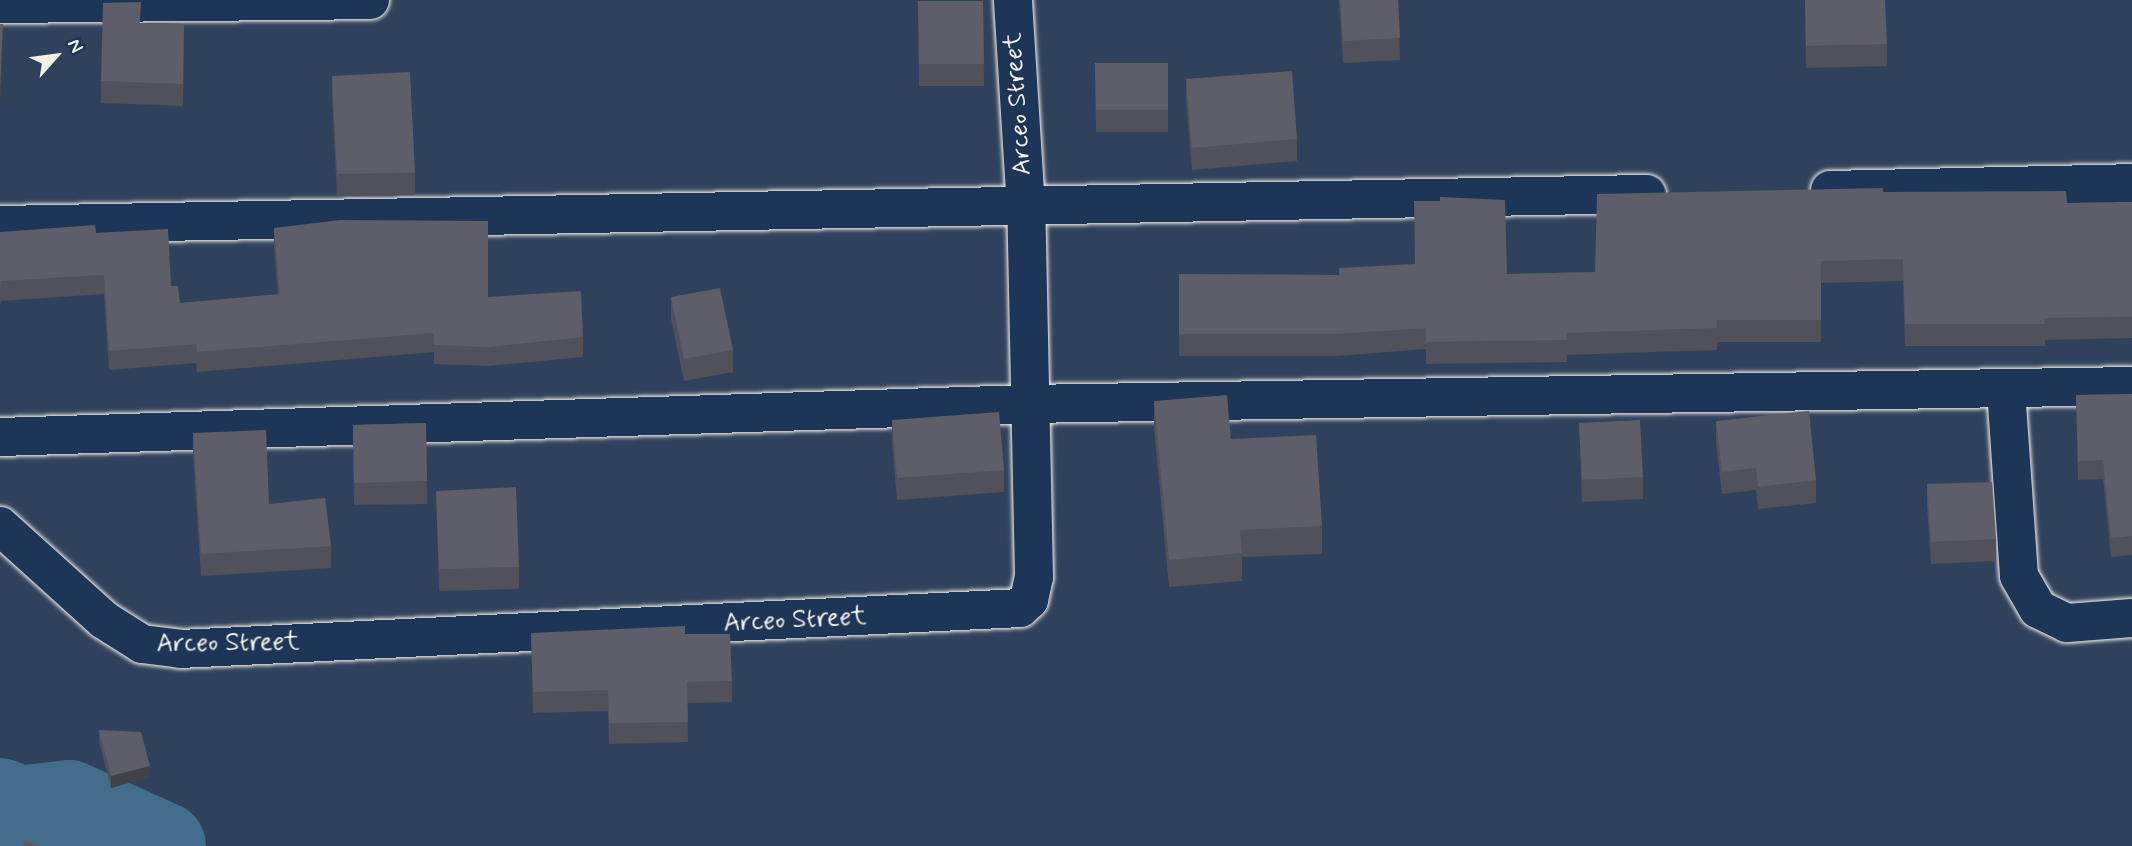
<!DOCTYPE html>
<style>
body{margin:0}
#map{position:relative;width:2132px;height:846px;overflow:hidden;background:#30415c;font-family:Mynerve,sans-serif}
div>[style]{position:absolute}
.river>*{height:88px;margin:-44px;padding:0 44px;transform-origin:44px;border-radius:44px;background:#446d8b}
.roads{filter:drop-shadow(0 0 2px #f4f1e8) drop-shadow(0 0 2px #f4f1e8)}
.minor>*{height:38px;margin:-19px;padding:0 19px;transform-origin:19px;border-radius:19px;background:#1d3557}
.wall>*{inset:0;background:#505159}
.shaded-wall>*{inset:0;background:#414248}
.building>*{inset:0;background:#5d5e67}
span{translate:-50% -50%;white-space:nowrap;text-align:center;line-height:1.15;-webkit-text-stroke:5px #1d3557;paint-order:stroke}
.street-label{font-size:26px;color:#f4f1e8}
.north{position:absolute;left:21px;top:21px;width:70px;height:70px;-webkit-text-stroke:5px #1d3557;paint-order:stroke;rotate:62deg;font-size:19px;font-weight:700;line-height:28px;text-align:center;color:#f4f1e8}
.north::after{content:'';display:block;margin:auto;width:24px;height:32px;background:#f4f1e8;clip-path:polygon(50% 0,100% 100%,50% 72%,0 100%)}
</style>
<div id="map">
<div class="river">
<div style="left:0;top:802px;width:21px;rotate:23deg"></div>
<div style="left:19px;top:810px;width:50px;rotate:-6.8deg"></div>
<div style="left:69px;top:804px;width:102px;rotate:24.3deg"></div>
</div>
<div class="roads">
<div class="minor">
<div style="left:0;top:4px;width:370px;rotate:-0.6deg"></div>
<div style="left:1830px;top:190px;width:302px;rotate:-1.3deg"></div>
<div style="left:0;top:225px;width:1647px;rotate:-1.08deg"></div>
<div style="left:2006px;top:390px;width:186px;rotate:86deg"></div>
<div style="left:2019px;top:576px;width:38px;rotate:60deg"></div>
<div style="left:2038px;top:609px;width:32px;rotate:26deg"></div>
<div style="left:2067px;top:623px;width:65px;rotate:-4.4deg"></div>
<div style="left:0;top:437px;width:1027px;rotate:-1.84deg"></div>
<div style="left:1026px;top:404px;width:1106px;rotate:-0.93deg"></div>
<div style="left:0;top:526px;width:140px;rotate:42.1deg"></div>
<div style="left:104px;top:620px;width:45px;rotate:32.3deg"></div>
<div style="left:142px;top:644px;width:38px;rotate:7deg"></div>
<div style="left:180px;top:649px;width:841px;rotate:-2.79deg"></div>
<div style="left:1020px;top:608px;width:12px;rotate:-42deg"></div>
<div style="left:1029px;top:600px;width:24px;rotate:-78deg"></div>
<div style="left:1034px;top:577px;width:369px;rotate:-91.2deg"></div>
<div style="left:1026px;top:208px;width:208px;rotate:-93.6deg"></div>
</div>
</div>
<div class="wall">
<div style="clip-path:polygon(1339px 0,1398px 0,1400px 60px,1343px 63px)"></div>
<div style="clip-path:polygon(1805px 0,1887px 44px,1887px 66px,1806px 68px)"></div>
<div style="clip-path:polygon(918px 1px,983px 1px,984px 86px,919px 86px)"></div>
<div style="clip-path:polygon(141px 23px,184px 24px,183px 106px,101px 103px,101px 81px)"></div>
<div style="clip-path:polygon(1095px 63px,1168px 63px,1168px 132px,1096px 132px)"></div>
<div style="clip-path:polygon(332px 76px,415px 173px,415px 195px,337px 196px,332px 98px)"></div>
<div style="clip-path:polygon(1186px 79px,1297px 139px,1297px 161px,1192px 170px,1186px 101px)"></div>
<div style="clip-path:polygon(1883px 192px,2067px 203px,2132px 202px,2132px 338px,2045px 340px,2045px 346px,1905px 346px,1903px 281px,1821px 283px,1821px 342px,1717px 342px,1717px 350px,1567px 355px,1567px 362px,1426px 364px,1426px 349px,1337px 356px,1179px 356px,1179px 274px,1339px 275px,1507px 274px,1595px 272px)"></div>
<div style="clip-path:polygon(274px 228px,488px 297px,583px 337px,583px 357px,489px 366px,434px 364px,434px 352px,197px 372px,196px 363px,109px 370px,104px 294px,1px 301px,0 306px,0 232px,96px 233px,171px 286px,180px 303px,278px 295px,274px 248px)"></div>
<div style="clip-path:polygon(671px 297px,733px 350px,733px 372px,684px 381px,671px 319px)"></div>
<div style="clip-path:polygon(2132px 394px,2132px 555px,2111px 557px,2103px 479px,2078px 480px,2076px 395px)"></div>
<div style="clip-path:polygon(1154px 401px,1231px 439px,1322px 526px,1322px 554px,1242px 557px,1242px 581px,1169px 587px,1154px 428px)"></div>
<div style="clip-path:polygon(892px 420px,1004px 470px,1004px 492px,897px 500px,892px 443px)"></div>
<div style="clip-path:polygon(1716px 421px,1816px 480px,1816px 503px,1758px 509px,1756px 490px,1722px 494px,1716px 443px)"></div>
<div style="clip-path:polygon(426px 423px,427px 504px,354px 505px,353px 425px)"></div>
<div style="clip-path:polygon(1579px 423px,1643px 477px,1643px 499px,1582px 502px)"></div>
<div style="clip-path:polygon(193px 433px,269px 504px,331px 546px,331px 568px,201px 576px,193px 455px)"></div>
<div style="clip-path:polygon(1927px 484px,1996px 539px,1996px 561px,1931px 564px,1927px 506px)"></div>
<div style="clip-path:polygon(436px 491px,519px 567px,519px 589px,439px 591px)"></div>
<div style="clip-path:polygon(531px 633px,732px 681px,732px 702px,687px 703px,688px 742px,609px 744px,608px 711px,533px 713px)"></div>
<div style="clip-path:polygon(99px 730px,150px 777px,111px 788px,99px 741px)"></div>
</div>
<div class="shaded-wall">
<div style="clip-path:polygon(3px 24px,3px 44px,0 113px,0 93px)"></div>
<div style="clip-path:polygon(150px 766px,150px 777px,111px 788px,111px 776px)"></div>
</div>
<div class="building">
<div style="clip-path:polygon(1340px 0,1398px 0,1400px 38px,1343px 41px)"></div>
<div style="clip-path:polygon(1805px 0,1885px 0,1887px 44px,1806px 46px)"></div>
<div style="clip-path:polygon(918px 1px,983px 1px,984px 64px,919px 64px)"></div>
<div style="clip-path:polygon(141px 2px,140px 23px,184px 24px,183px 84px,101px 81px,103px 3px)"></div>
<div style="clip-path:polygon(0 24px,3px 24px,0 93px)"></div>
<div style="clip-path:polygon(1095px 63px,1168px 63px,1168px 110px,1096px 110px)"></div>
<div style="clip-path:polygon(1292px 71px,1297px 139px,1192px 148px,1186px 79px)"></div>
<div style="clip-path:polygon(410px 72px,415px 173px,337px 174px,332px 76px)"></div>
<div style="clip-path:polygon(1883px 188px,1883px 192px,2066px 191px,2067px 203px,2132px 202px,2132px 317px,2044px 318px,2045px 324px,1905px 324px,1903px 259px,1821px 261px,1821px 320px,1717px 320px,1717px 328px,1566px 333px,1567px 340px,1426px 342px,1426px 328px,1337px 334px,1179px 334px,1179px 274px,1339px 275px,1339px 268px,1415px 264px,1414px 201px,1440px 201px,1440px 197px,1505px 200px,1507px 274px,1595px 272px,1597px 194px)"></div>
<div style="clip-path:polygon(340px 220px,488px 221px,488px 297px,581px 291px,583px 337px,489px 347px,434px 345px,434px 333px,197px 352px,196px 344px,109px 351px,104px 275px,1px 281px,0 286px,0 232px,95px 225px,96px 233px,168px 229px,171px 286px,178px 286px,180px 303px,280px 294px,274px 228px)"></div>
<div style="clip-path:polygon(720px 288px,733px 350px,684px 359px,671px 297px)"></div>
<div style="clip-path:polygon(2132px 394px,2132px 536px,2111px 538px,2103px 460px,2078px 461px,2076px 395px)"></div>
<div style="clip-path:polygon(1227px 395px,1231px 439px,1316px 435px,1322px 526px,1240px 530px,1242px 553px,1169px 560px,1154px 401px)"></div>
<div style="clip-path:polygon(1809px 411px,1816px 480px,1758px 487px,1756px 468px,1722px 472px,1716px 421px)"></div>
<div style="clip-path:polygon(999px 412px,1004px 470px,897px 478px,892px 420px)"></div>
<div style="clip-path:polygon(1640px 420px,1643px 477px,1582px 480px,1579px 423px)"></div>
<div style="clip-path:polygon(426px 423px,427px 481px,354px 483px,353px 425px)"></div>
<div style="clip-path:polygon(266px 430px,269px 504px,325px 498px,331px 546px,201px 554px,193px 433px)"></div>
<div style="clip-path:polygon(1992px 482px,1996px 539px,1931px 542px,1927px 484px)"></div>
<div style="clip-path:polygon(516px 487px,519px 567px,439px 569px,436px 491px)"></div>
<div style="clip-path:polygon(685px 626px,685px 634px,730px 634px,732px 681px,687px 682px,688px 722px,609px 723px,608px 690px,533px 692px,531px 633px)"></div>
<div style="clip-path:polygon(99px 730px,141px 732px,150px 766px,111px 776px)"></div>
<div style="clip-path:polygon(25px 839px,40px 846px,23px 846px)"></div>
</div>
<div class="street-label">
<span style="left:1019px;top:104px;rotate:-94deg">Arceo Street</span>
<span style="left:795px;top:621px;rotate:-3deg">Arceo Street</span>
<span style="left:228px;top:644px;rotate:-1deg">Arceo Street</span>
</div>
<div class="north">N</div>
</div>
